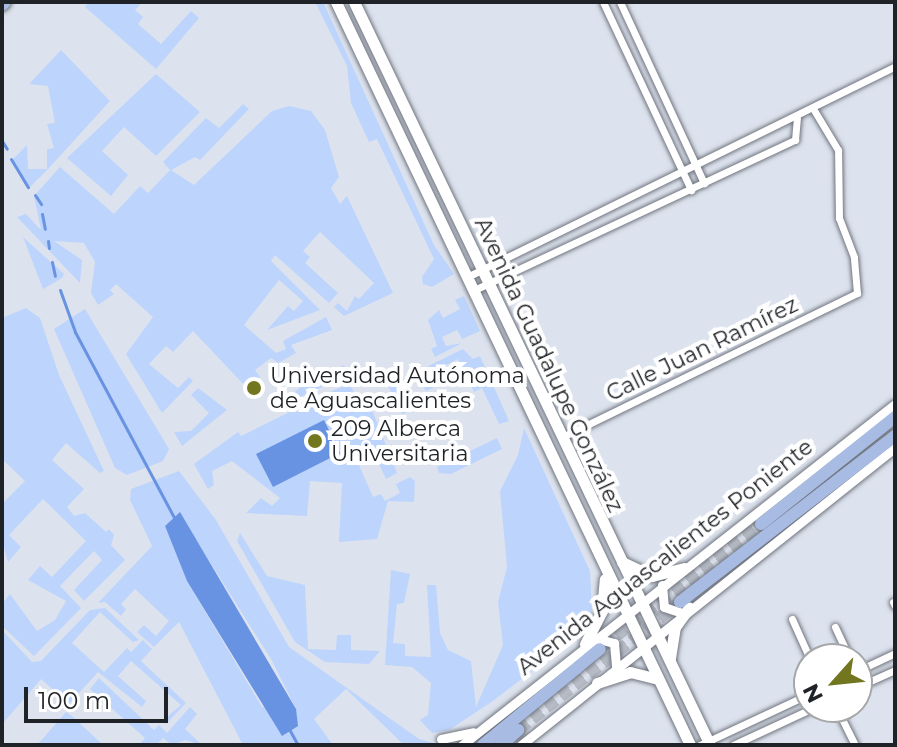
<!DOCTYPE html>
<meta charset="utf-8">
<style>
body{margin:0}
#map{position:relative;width:897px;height:747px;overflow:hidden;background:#dde3ee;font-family:Montserrat,sans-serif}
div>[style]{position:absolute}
.green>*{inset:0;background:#bdd4fd}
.water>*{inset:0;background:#6892e2}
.stream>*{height:3px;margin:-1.5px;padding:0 1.5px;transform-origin:1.5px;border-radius:1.5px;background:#6892e2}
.primary-tunnel>*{height:12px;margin-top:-6px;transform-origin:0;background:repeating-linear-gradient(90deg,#b7bcc6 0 12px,transparent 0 18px)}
.roads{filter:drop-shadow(0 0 2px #70757f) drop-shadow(0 0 2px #70757f)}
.minor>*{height:7px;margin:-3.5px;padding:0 3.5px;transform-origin:3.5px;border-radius:3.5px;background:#fff}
.tertiary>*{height:9px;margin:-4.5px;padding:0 4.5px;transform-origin:4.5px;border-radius:4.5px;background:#fff}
.secondary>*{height:11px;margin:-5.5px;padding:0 5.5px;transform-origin:5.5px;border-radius:5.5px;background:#fff}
.primary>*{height:12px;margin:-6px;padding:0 6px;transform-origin:6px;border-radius:6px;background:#a8bce3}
.dots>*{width:22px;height:22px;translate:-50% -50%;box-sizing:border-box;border:4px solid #fff;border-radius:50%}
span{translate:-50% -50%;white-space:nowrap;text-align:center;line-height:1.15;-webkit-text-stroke:8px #fff;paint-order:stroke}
.street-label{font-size:22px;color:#1f2226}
.poi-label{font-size:22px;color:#1f2226}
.left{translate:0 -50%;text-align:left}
.frame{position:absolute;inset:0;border:4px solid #1f2226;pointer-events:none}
.north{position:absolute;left:793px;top:643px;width:80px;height:80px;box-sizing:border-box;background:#fff;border:2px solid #a5a7a8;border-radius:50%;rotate:243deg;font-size:22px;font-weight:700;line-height:32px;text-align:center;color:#1f2226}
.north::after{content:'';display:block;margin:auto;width:28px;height:36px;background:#71761f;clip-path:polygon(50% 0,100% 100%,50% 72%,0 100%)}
.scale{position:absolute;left:24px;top:687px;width:144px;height:36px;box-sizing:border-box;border:4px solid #1f2226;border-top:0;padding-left:10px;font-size:24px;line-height:28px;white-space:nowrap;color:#1f2226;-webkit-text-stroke:6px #fff;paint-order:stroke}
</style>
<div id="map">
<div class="green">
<div style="clip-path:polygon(89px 2px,142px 2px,135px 10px,143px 17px,138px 24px,161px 44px,191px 11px,199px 18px,156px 69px,85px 7px)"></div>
<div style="clip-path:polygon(315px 2px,323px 2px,434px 245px,454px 274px,432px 287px,423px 284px,422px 277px,434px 259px,377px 139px,369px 142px,351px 103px,347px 66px)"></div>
<div style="clip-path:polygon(61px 50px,110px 101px,48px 169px,29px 188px,13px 159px,27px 145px,28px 169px,47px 169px,47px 149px,54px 148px,47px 124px,55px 123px,48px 86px,29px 84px)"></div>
<div style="clip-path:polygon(156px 74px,200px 112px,156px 156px,124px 127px,102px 151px,128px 175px,111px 196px,67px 158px)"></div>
<div style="clip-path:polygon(243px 104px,249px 109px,200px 160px,195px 157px,171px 170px,194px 185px,272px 111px,289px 106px,311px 111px,325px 130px,339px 177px,331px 188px,340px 204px,347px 196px,393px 293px,344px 316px,334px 307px,338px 303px,347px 311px,355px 296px,359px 299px,374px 283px,320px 232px,303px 251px,310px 257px,305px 263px,338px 293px,329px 303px,275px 255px,271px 261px,320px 310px,267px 330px,288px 306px,294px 311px,303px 301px,279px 280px,244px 325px,276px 353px,286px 349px,283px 341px,326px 317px,332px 330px,291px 345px,296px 353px,278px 363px,271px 358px,255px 370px,260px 377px,248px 389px,193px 331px,173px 352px,166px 346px,149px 364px,178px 388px,189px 377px,193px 381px,162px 413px,126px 354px,153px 317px,116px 284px,110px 290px,114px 294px,98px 305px,91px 293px,95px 262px,84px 243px,54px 241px,82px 260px,80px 283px,17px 217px,26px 214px,41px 230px,34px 196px,60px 167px,114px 214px,140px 186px,148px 193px,170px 170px,163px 162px,206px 118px,219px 128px)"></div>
<div style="clip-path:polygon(23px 237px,64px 274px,62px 278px,43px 289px)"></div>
<div style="clip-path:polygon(464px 296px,480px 331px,462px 339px,457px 330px,442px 337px,446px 346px,462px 343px,435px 357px,431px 349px,437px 346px,428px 320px,439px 310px,443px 318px,460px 309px,455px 300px)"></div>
<div style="clip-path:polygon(26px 308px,40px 318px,59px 375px,104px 471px,100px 473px,66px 443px,52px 460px,84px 489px,67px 507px,74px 516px,85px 513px,106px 532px,109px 529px,114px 535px,111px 545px,125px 560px,84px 601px,74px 590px,102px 560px,94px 551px,60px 586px,81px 608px,34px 656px,2px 626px,2px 604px,10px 594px,37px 631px,55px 620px,66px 601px,28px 580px,40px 566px,52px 577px,86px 541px,43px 499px,9px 535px,21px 547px,8px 562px,2px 540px,2px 504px,25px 481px,2px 459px,2px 318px)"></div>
<div style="clip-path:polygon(85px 309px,169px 449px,163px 461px,127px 475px,115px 468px,54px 329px)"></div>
<div style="clip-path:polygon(463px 349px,473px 359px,480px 356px,509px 421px,499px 424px,482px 388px,474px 392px,458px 359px,427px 375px,433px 388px,426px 391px,419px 378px,396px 392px,410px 411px,402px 414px,388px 386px)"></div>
<div style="clip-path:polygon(344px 365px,348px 375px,272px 410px,302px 386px)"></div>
<div style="clip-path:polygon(349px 383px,360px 404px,370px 405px,397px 473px,386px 479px,376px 457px,359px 465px,373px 497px,381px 494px,385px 501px,400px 493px,396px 484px,410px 477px,415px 481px,414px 502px,388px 501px,377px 539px,339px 542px,342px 483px,310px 481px,307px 516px,246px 513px,261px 498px,272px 506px,280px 498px,232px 461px,212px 471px,214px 485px,208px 489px,194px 464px,238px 432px,241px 436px)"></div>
<div style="clip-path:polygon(198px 388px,227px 410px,182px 446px,174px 432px,191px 431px,209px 413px,191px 395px)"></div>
<div style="clip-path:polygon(524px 428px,590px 571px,592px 613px,572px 640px,493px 701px,449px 730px,432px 733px,420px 720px,428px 715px,431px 683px,412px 667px,385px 665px,391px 570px,410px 574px,404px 603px,397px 604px,393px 643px,405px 644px,405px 656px,431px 657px,427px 585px,436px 585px,440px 633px,448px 650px,471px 661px,476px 707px,503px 645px,498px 602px,507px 567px,500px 491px,518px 455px)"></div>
<div style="clip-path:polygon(497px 438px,502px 449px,451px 474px,439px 473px,437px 467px)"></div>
<div style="clip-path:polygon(evenodd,179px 471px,216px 520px,289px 647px,419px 739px,440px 745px,404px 745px,346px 689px,314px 719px,333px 745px,243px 745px,179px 622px,154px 647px,137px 632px,144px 625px,156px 636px,169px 621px,135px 589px,121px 604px,126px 609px,121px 616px,105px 602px,98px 603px,152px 546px,130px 500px,131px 489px,179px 471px,179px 513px,271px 659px,296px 709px,262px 707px,187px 581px,165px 526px,179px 513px)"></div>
<div style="clip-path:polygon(240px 533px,267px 576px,305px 585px,308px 649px,336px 650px,337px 635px,351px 635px,351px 650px,380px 651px,369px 664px,325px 662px,295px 642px,237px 541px)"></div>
<div style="clip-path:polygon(105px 608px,139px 640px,133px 642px,100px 612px,72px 643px,104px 672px,127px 648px,131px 652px,143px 640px,152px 649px,141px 661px,186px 703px,166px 724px,162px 721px,181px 705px,131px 661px,118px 676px,146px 701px,142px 707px,98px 672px,69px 704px,41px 679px,4px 722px,2px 630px,32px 662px,41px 661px,90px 610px)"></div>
<div style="clip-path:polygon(99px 678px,154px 730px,159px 725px,167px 733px,190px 707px,197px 714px,185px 729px,202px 745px,185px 740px,172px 745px,163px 738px,156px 745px,139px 745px,145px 738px,90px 689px)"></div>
<div style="clip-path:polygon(66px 712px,72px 716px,103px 745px,37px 745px)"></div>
</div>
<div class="water">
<div style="clip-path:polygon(324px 420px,340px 453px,273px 487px,256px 454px)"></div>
<div style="clip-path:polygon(180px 512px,296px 709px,298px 726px,282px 736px,187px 581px,165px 526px)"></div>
</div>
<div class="stream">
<div style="left:2px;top:141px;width:9px;rotate:58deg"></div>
<div style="left:11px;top:159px;width:33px;rotate:59deg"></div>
<div style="left:35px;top:195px;width:11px;rotate:56deg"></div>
<div style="left:42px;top:214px;width:15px;rotate:79deg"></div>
<div style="left:48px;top:241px;width:7px;rotate:82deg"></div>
<div style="left:52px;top:262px;width:14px;rotate:78deg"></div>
<div style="left:60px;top:290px;width:45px;rotate:70.3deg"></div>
<div style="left:75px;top:332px;width:212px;rotate:61.9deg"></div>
<div style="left:289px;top:729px;width:18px;rotate:61deg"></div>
</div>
<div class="primary-tunnel">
<div style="left:602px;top:647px;width:201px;rotate:-37.7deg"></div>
<div style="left:518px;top:730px;width:206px;rotate:-38.3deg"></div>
</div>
<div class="roads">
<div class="minor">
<div style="left:603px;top:2px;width:208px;rotate:64.9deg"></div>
<div style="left:620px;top:2px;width:200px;rotate:65.1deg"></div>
<div style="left:467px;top:277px;width:477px;rotate:-26.2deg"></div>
<div style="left:472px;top:291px;width:357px;rotate:-25.1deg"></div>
<div style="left:795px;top:140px;width:22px;rotate:-85deg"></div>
<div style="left:562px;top:437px;width:328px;rotate:-26deg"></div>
<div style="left:857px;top:293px;width:36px;rotate:-95deg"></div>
<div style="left:854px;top:257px;width:42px;rotate:-111deg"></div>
<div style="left:839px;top:218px;width:68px;rotate:-90.8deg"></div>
<div style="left:838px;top:150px;width:47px;rotate:-121deg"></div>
<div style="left:893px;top:602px;width:4px;rotate:63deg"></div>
<div style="left:792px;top:619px;width:44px;rotate:65.8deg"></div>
<div style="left:835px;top:627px;width:35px;rotate:65deg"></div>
<div style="left:857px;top:671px;width:42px;rotate:-25.3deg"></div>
<div style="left:857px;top:687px;width:42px;rotate:-24.1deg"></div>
<div style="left:836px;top:707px;width:42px;rotate:63.4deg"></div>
<div style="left:700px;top:745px;width:120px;rotate:-25.1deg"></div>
<div style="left:733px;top:745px;width:90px;rotate:-24.9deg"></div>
</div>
<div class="tertiary">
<div style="left:662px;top:585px;width:22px;rotate:85deg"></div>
<div style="left:664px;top:607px;width:20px;rotate:18deg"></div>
<div style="left:595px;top:638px;width:20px;rotate:15deg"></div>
<div style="left:614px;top:643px;width:23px;rotate:85deg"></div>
<div style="left:441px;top:739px;width:33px;rotate:-12deg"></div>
<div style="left:462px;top:745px;width:551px;rotate:-38.22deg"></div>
<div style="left:521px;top:745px;width:478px;rotate:-38.5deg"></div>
</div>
<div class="secondary">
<div style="left:336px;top:2px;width:823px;rotate:64.52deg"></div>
<div style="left:354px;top:2px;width:824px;rotate:64.4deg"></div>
<div style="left:622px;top:562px;width:33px;rotate:25deg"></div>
<div style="left:652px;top:576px;width:33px;rotate:-14deg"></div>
<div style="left:585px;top:644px;width:37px;rotate:-63deg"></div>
<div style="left:602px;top:611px;width:32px;rotate:-85deg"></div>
<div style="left:670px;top:658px;width:31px;rotate:-81deg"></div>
<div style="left:675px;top:627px;width:24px;rotate:-54deg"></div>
<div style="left:597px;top:683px;width:35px;rotate:-18deg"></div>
<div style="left:630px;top:672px;width:29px;rotate:14deg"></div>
</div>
<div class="primary">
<div style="left:2px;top:5px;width:4px;rotate:-45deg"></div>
<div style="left:761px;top:524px;width:171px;rotate:-38.6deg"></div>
<div style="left:680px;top:602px;width:272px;rotate:-37.7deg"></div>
<div style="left:483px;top:745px;width:151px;rotate:-39.4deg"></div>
<div style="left:501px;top:745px;width:23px;rotate:-41deg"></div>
</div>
</div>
<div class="dots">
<div style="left:254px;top:388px;background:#71761f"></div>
<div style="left:315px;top:441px;background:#71761f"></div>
</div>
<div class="street-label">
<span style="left:702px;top:349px;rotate:-26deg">Calle Juan Ramírez</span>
<span style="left:549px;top:365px;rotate:65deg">Avenida Guadalupe González</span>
<span style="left:665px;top:557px;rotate:-38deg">Avenida Aguascalientes Poniente</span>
</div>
<div class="poi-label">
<span class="left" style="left:270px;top:388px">Universidad Autónoma<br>de Aguascalientes</span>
<span class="left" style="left:331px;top:441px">209 Alberca<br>Universitaria</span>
</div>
<div class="frame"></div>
<div class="north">N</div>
<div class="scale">100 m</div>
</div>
